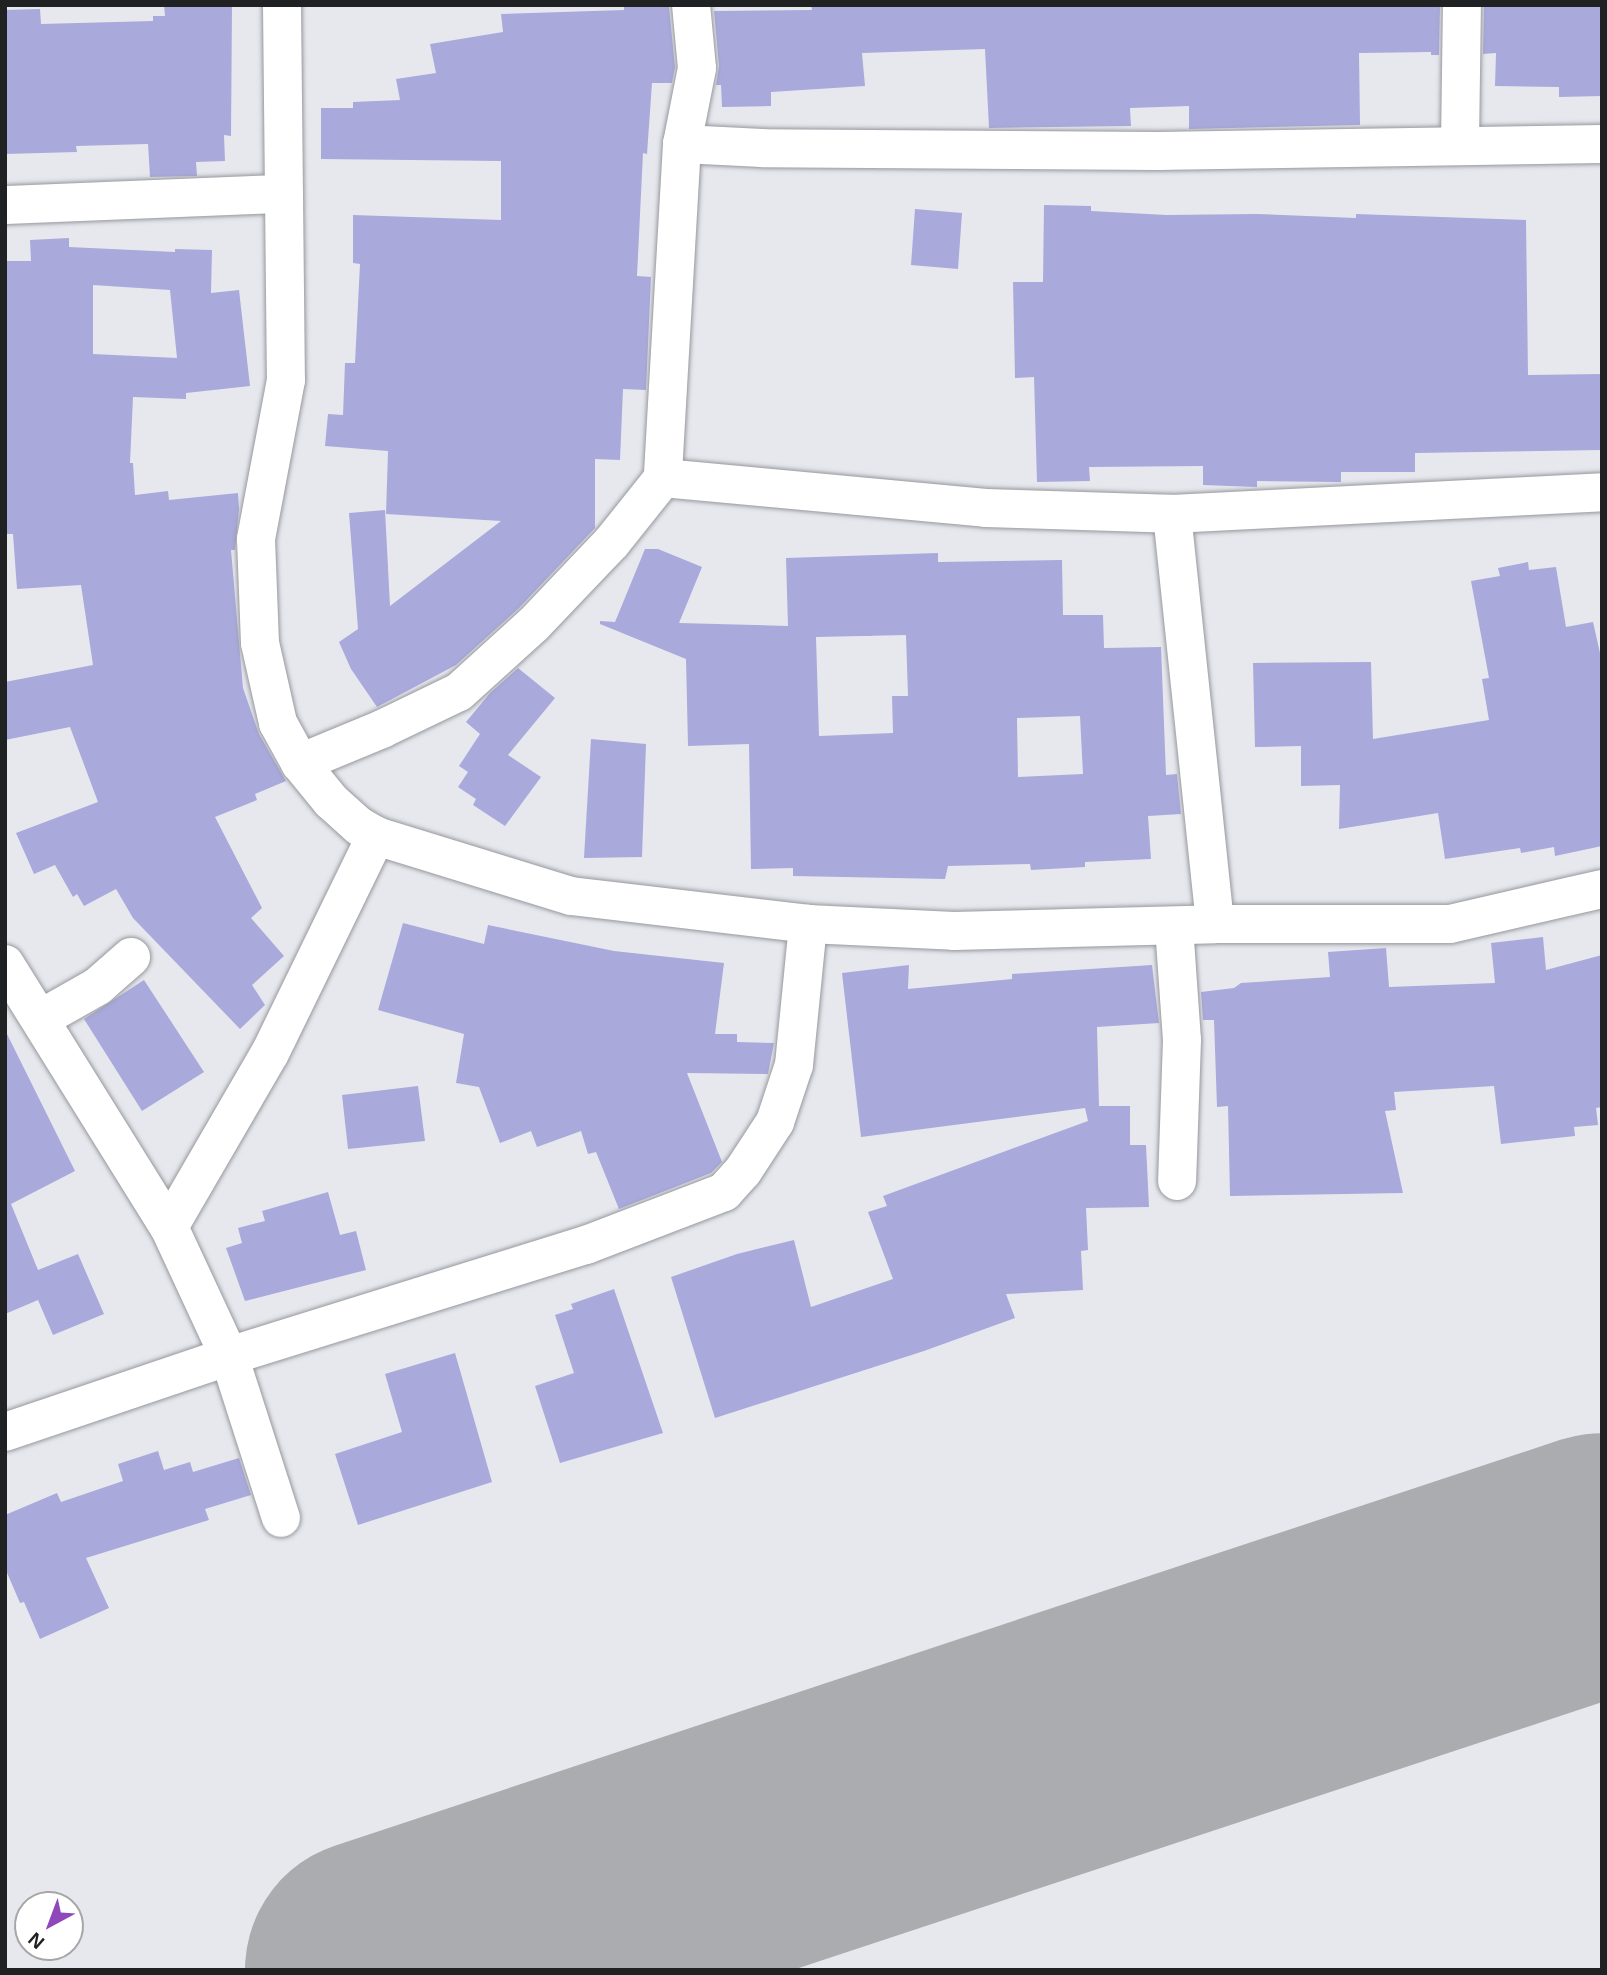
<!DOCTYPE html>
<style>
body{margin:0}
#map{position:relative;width:1607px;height:1975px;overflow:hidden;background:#e6e8ee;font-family:Helvetica,sans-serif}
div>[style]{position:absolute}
.runway>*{height:262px;margin:-131px;padding:0 131px;transform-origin:131px;border-radius:131px;background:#aaacb0}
.building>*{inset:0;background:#a9a9dc}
.roads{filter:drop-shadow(0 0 2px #96989d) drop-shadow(0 0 2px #96989d)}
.street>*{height:38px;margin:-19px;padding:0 19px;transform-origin:19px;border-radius:19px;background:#fff}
span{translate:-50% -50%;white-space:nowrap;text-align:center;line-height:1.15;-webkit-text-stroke:6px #fff;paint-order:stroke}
.frame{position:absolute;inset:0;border:7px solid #202123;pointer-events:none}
.north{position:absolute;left:14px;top:1891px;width:70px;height:70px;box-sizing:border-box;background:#fff;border:2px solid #a6a6a7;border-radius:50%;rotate:221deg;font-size:19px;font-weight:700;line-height:28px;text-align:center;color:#202123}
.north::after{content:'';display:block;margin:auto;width:24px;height:32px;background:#8f47b9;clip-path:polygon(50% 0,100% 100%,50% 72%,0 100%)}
</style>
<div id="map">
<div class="runway">
<div style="left:376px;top:1970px;width:1291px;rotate:-18.32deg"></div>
</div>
<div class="building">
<div style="clip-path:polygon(164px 5px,232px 5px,231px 136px,224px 135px,225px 161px,196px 162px,197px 176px,150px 177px,148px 144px,76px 146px,77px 152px,5px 154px,5px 10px,40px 9px,41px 24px,153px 21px,153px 16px,165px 16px)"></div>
<div style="clip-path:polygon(624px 5px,669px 7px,675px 67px,672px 83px,652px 83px,647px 154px,643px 153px,637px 276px,651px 277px,646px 390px,623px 389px,620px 460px,595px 459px,595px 528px,519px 608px,456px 665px,377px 707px,351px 669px,339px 642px,358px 629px,349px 513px,385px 510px,390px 606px,501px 521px,386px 514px,388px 451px,325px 446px,328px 414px,343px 415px,345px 363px,355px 363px,360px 264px,353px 263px,353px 215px,501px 220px,501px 161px,321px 159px,321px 108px,353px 108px,353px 102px,400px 100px,396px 79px,436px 73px,430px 44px,503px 32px,501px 14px,624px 10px)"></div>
<div style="clip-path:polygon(811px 5px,1440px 5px,1439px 55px,1431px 55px,1431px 52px,1359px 53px,1360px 125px,1189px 129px,1189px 106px,1130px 108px,1131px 126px,989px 128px,985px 49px,862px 53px,865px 86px,771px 92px,771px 106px,722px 107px,721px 85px,716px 85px,719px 66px,714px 11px,812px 10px)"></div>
<div style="clip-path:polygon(1484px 5px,1602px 5px,1602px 96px,1559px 97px,1559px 87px,1495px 86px,1496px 53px,1483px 54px)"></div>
<div style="clip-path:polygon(1044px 205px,1091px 206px,1091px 211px,1166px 215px,1257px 214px,1356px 218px,1356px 214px,1526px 220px,1528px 375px,1602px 374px,1602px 450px,1415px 453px,1415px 472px,1341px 472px,1341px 482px,1257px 481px,1257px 487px,1203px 485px,1203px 466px,1089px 467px,1090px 481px,1037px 482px,1034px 377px,1015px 378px,1013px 282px,1043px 282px)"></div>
<div style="clip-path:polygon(915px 209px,962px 213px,958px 269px,911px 265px)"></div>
<div style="clip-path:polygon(evenodd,69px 238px,69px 247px,175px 252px,175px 249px,212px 250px,211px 293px,239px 290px,250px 386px,186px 393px,186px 399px,133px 397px,130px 463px,133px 463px,135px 495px,168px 491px,169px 500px,238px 493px,239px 509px,235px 550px,231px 550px,243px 688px,259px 734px,286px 781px,255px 794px,257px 800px,215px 817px,262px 908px,251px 918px,284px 956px,252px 985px,265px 1005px,240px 1029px,133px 918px,116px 889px,84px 906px,77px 894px,73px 897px,55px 865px,34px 874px,16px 833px,98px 802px,70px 727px,5px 740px,5px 682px,93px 665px,81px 585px,17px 589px,13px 534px,5px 534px,5px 261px,31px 261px,30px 240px,69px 238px,93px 285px,170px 290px,177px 358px,93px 354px,93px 285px)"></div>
<div style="clip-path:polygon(evenodd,645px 549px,658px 549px,702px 567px,679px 623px,788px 626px,786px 558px,938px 553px,938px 562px,1062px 560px,1063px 615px,1103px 615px,1104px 648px,1161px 647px,1166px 775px,1177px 774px,1181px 814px,1148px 816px,1151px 859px,1085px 862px,1085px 867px,1031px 870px,1030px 864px,948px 866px,945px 879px,793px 876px,793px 868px,751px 869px,749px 744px,688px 746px,686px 659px,600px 624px,600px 621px,615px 622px,645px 549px,906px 635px,908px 696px,892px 696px,893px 733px,819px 736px,816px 637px,906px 635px,645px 549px,1080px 716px,1083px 774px,1018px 777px,1017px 718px,1080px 716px)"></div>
<div style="clip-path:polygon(1528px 562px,1529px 570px,1556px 567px,1566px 627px,1593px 622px,1602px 662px,1602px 846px,1555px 856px,1554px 847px,1521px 853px,1520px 848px,1445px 859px,1438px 813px,1339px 829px,1340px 785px,1301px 786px,1301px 746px,1255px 747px,1253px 663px,1371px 662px,1373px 739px,1489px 720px,1482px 679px,1489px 678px,1471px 581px,1500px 576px,1498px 568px)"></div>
<div style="clip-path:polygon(518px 668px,555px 698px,508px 755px,541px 777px,505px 826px,473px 805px,476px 799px,458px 787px,468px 772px,459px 766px,480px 734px,466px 722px,490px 693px)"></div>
<div style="clip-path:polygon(591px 739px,646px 744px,642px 857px,584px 858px)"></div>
<div style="clip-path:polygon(403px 923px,484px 944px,488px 925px,614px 951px,724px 963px,715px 1034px,737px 1034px,737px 1042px,774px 1043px,768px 1074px,687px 1073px,722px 1162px,711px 1173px,619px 1209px,596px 1152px,588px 1154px,581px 1131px,537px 1147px,531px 1131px,500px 1143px,479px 1087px,456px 1083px,464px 1034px,378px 1010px)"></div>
<div style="clip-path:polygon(1543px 937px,1546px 970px,1602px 955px,1602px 1107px,1596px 1108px,1598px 1125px,1574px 1127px,1575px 1136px,1501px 1144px,1494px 1086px,1394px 1092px,1396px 1110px,1385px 1111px,1403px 1193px,1230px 1196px,1228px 1106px,1217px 1107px,1214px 1020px,1203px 1020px,1201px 992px,1234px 988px,1241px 983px,1330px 977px,1328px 952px,1386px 948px,1389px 987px,1495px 983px,1491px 943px)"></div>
<div style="clip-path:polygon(909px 965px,908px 989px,1012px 979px,1012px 974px,1152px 965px,1159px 1023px,1097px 1027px,1099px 1106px,1130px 1106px,1130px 1145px,1146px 1145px,1149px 1207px,1086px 1208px,1088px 1250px,1081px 1251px,1083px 1290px,1006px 1294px,1015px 1318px,924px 1351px,715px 1418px,671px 1277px,737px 1254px,794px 1240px,811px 1307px,893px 1279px,868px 1212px,887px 1206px,883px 1196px,1088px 1121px,1085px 1108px,861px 1137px,842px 973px)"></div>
<div style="clip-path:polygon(144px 980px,204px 1072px,142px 1111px,84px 1019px)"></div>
<div style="clip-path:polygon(5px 1030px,75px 1171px,11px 1204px,38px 1270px,78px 1254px,104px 1314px,53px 1335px,38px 1300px,5px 1314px)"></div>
<div style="clip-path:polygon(418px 1086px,425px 1141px,348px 1149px,342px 1095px)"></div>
<div style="clip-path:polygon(328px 1192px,340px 1235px,356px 1231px,366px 1270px,245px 1301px,226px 1248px,242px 1243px,238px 1228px,265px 1221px,262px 1211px)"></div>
<div style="clip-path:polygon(614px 1289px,663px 1433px,560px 1463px,535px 1386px,574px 1373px,555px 1315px,573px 1309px,571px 1304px)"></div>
<div style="clip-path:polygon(455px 1353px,492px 1482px,358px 1525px,335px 1454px,402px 1432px,385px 1374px)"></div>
<div style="clip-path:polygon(158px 1451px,164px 1470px,190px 1462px,193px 1472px,239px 1458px,251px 1495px,205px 1509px,209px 1520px,86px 1558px,109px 1608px,40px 1639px,24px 1602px,20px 1603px,5px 1568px,5px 1515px,57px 1493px,61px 1502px,123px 1481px,118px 1464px)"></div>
</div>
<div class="roads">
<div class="street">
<div style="left:282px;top:5px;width:375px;rotate:89.4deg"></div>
<div style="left:286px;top:380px;width:162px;rotate:100.7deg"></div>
<div style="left:256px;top:539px;width:104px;rotate:87.8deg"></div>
<div style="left:260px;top:643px;width:82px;rotate:77.3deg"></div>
<div style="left:278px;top:723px;width:46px;rotate:61.2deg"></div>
<div style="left:300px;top:763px;width:49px;rotate:50.8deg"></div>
<div style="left:331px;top:801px;width:38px;rotate:42deg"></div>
<div style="left:359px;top:826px;width:20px;rotate:30deg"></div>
<div style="left:376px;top:836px;width:204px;rotate:17.1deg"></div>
<div style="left:571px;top:896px;width:239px;rotate:6.7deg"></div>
<div style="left:808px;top:924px;width:146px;rotate:2.7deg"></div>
<div style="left:954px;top:931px;width:261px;rotate:-1.5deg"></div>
<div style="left:1215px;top:924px;width:235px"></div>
<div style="left:1450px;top:924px;width:156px;rotate:-13deg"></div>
<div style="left:682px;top:144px;width:77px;rotate:-78.8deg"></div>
<div style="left:697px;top:68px;width:63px;rotate:-95.4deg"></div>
<div style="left:1460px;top:144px;width:139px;rotate:-89.2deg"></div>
<div style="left:1602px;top:144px;width:444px;rotate:179.1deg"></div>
<div style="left:1158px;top:151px;width:396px;rotate:-179.6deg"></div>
<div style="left:762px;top:148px;width:80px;rotate:-177.1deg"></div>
<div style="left:682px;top:144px;width:335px;rotate:93.3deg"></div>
<div style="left:663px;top:478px;width:324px;rotate:5.3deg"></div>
<div style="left:986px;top:508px;width:186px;rotate:1.8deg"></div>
<div style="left:1172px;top:514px;width:431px;rotate:-2.9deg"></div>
<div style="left:5px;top:205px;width:279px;rotate:-2.3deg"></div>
<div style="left:1172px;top:514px;width:412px;rotate:84deg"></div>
<div style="left:300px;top:763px;width:89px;rotate:-22.5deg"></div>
<div style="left:382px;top:729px;width:85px;rotate:-25.7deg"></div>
<div style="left:459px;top:692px;width:101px;rotate:-42.2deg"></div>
<div style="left:534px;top:624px;width:113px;rotate:-46.4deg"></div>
<div style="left:612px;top:542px;width:82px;rotate:-51.4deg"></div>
<div style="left:1174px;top:926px;width:114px;rotate:86deg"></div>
<div style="left:1182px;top:1040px;width:141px;rotate:92deg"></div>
<div style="left:5px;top:964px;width:310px;rotate:58.1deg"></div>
<div style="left:169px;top:1227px;width:142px;rotate:65.1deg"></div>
<div style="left:229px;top:1356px;width:170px;rotate:72.2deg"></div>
<div style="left:40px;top:1019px;width:67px;rotate:-29.6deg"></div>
<div style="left:98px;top:986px;width:44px;rotate:-41.3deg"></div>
<div style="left:169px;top:1227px;width:201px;rotate:-59.9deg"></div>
<div style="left:270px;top:1053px;width:242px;rotate:-64deg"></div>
<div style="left:5px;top:1432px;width:237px;rotate:-18.7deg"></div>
<div style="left:229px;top:1356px;width:374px;rotate:-17.3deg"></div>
<div style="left:586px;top:1245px;width:148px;rotate:-21deg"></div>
<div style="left:724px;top:1192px;width:28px;rotate:-48deg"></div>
<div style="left:743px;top:1171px;width:59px;rotate:-56.9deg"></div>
<div style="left:775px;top:1122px;width:60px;rotate:-71.6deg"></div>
<div style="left:794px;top:1065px;width:142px;rotate:-84.3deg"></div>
</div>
</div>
<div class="frame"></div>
<div class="north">N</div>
</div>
